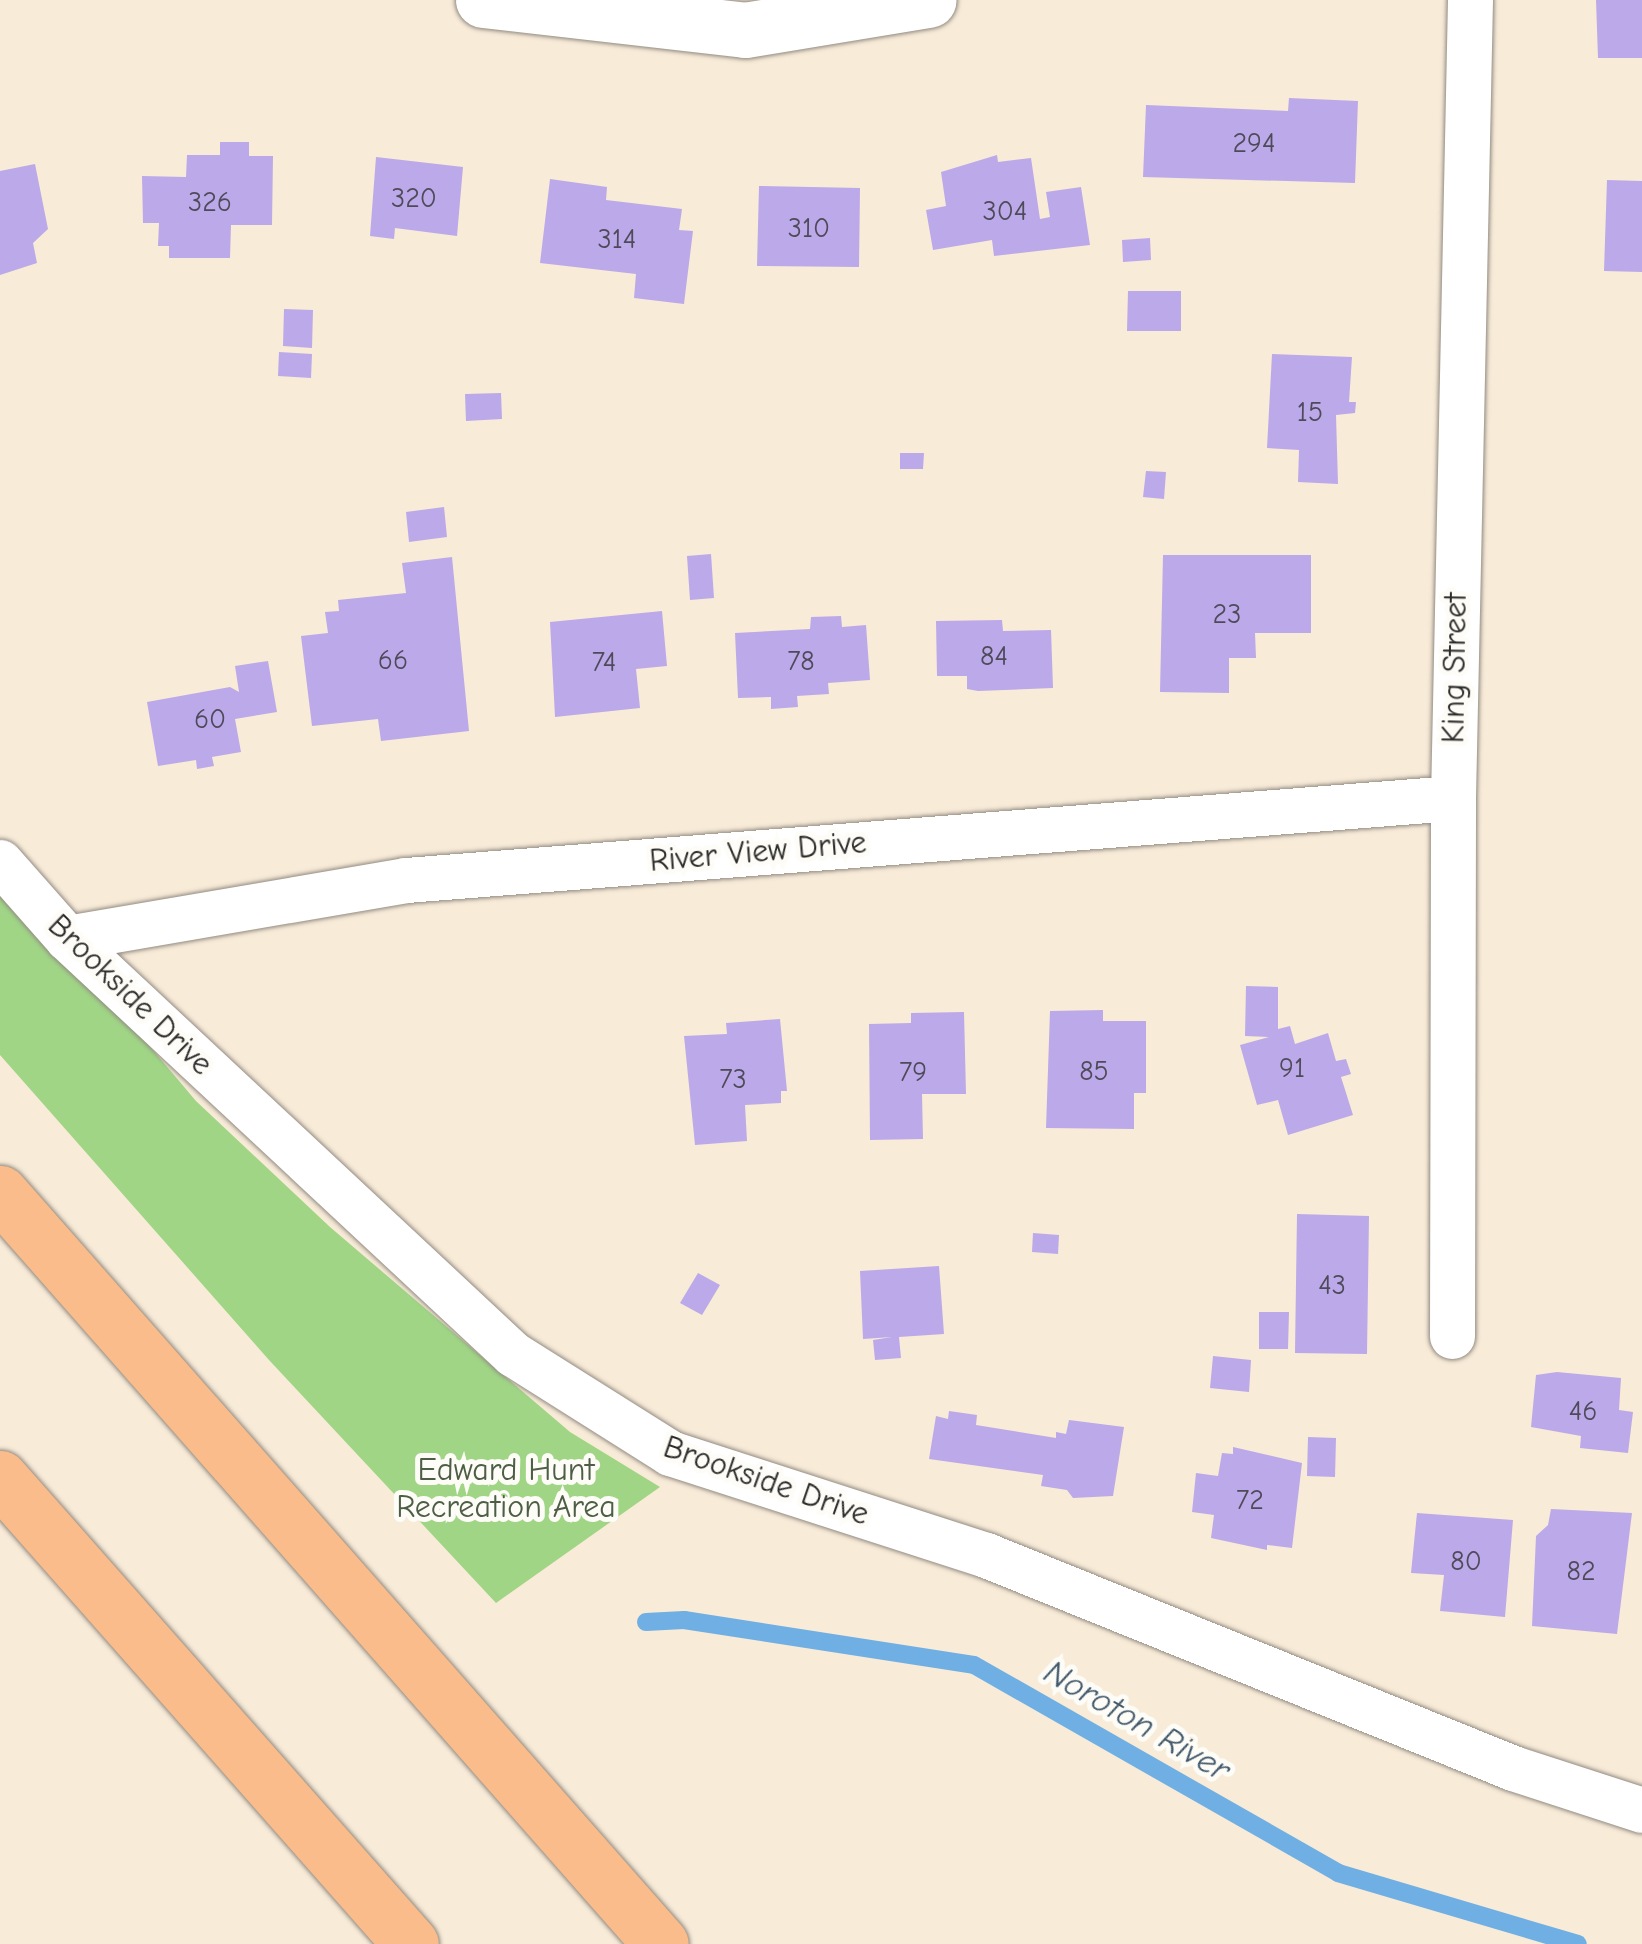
<!DOCTYPE html>
<style>
body{margin:0}
#map{position:relative;width:1642px;height:1944px;overflow:hidden;background:#f8ebd8;font-family:"Comic Neue",sans-serif}
div>[style]{position:absolute}
.green>*{inset:0;background:#a0d586}
.stream>*{height:18px;margin:-9px;padding:0 9px;transform-origin:9px;border-radius:9px;background:#6fafe3}
.building>*{inset:0;background:#bca9e9}
.roads{filter:drop-shadow(0 0 2px #928b82) drop-shadow(0 0 2px #928b82)}
.minor>*{height:45px;margin:-22.5px;padding:0 22.5px;transform-origin:22.5px;border-radius:22.5px;background:#fff}
.tertiary>*{height:55px;margin:-27.5px;padding:0 27.5px;transform-origin:27.5px;border-radius:27.5px;background:#fff}
.motorway>*{height:55px;margin:-27.5px;padding:0 27.5px;transform-origin:27.5px;border-radius:27.5px;background:#f9bc8a}
span{translate:-50% -50%;white-space:nowrap;text-align:center;line-height:1.15;-webkit-text-stroke:10px #fdfcf7;paint-order:stroke}
.number-label{font-size:28px;color:#4f4a5a}
.number-label span{-webkit-text-stroke-width:0}
.street-label{font-size:32px;color:#2b2b2b}
.park-label{font-size:32px;color:#4e5e46}
.water-label{font-size:35px;color:#43596b;font-style:italic}
</style>
<div id="map">
<div class="green">
<div style="clip-path:polygon(0 869px,196px 1101px,330px 1227px,570px 1432px,660px 1487px,496px 1603px,269px 1360px,0 1055px)"></div>
</div>
<div class="stream">
<div style="left:646px;top:1622px;width:38px;rotate:-3deg"></div>
<div style="left:684px;top:1620px;width:293px;rotate:8.8deg"></div>
<div style="left:974px;top:1665px;width:419px;rotate:29.7deg"></div>
<div style="left:1338px;top:1873px;width:250px;rotate:16.5deg"></div>
</div>
<div class="building">
<div style="clip-path:polygon(1596px 0,1642px 0,1642px 58px,1598px 58px)"></div>
<div style="clip-path:polygon(1289px 98px,1358px 101px,1355px 183px,1143px 177px,1146px 105px,1288px 111px)"></div>
<div style="clip-path:polygon(220px 142px,249px 142px,249px 156px,273px 156px,272px 225px,231px 225px,230px 258px,169px 258px,169px 246px,158px 246px,159px 223px,143px 223px,142px 176px,186px 177px,187px 155px,220px 155px)"></div>
<div style="clip-path:polygon(997px 155px,998px 162px,1031px 158px,1040px 219px,1050px 217px,1046px 192px,1081px 187px,1090px 245px,994px 256px,992px 240px,933px 250px,926px 210px,946px 206px,941px 172px)"></div>
<div style="clip-path:polygon(376px 157px,463px 167px,457px 236px,395px 228px,394px 239px,370px 236px)"></div>
<div style="clip-path:polygon(35px 164px,48px 229px,33px 243px,37px 263px,0 275px,0 171px)"></div>
<div style="clip-path:polygon(550px 179px,607px 187px,606px 200px,682px 209px,679px 230px,693px 231px,684px 304px,634px 298px,636px 274px,540px 263px)"></div>
<div style="clip-path:polygon(1607px 180px,1642px 181px,1642px 272px,1604px 271px)"></div>
<div style="clip-path:polygon(759px 186px,860px 188px,859px 267px,757px 266px)"></div>
<div style="clip-path:polygon(1150px 238px,1151px 260px,1123px 262px,1122px 240px)"></div>
<div style="clip-path:polygon(1128px 291px,1181px 291px,1181px 331px,1127px 331px)"></div>
<div style="clip-path:polygon(284px 309px,313px 310px,312px 348px,283px 346px)"></div>
<div style="clip-path:polygon(279px 352px,312px 354px,311px 378px,278px 376px)"></div>
<div style="clip-path:polygon(1272px 354px,1352px 357px,1349px 402px,1356px 402px,1355px 413px,1336px 415px,1338px 484px,1298px 482px,1299px 450px,1267px 448px)"></div>
<div style="clip-path:polygon(501px 393px,502px 419px,466px 421px,465px 394px)"></div>
<div style="clip-path:polygon(900px 453px,924px 453px,923px 469px,900px 469px)"></div>
<div style="clip-path:polygon(1146px 471px,1166px 472px,1164px 499px,1143px 497px)"></div>
<div style="clip-path:polygon(444px 507px,447px 537px,409px 542px,406px 512px)"></div>
<div style="clip-path:polygon(711px 554px,714px 598px,690px 600px,687px 556px)"></div>
<div style="clip-path:polygon(1163px 555px,1311px 555px,1311px 633px,1255px 633px,1256px 658px,1229px 658px,1229px 693px,1160px 692px)"></div>
<div style="clip-path:polygon(452px 557px,469px 731px,381px 741px,378px 719px,312px 726px,301px 636px,328px 633px,325px 612px,339px 611px,338px 600px,406px 593px,402px 563px)"></div>
<div style="clip-path:polygon(662px 611px,667px 666px,636px 669px,640px 708px,555px 717px,550px 622px)"></div>
<div style="clip-path:polygon(841px 616px,842px 627px,866px 625px,870px 680px,828px 683px,829px 694px,797px 696px,798px 707px,771px 709px,771px 697px,738px 698px,735px 633px,810px 629px,811px 617px)"></div>
<div style="clip-path:polygon(1002px 620px,1003px 631px,1051px 630px,1053px 688px,978px 691px,967px 689px,967px 676px,937px 676px,936px 621px)"></div>
<div style="clip-path:polygon(268px 661px,277px 712px,235px 719px,241px 752px,212px 757px,214px 766px,197px 769px,196px 760px,158px 766px,147px 702px,230px 687px,239px 692px,235px 666px)"></div>
<div style="clip-path:polygon(1246px 986px,1278px 987px,1278px 1029px,1290px 1026px,1295px 1044px,1328px 1033px,1336px 1061px,1346px 1059px,1351px 1074px,1341px 1077px,1353px 1115px,1288px 1135px,1278px 1100px,1257px 1105px,1240px 1045px,1269px 1037px,1245px 1036px)"></div>
<div style="clip-path:polygon(1103px 1010px,1103px 1021px,1146px 1021px,1146px 1093px,1134px 1093px,1134px 1129px,1046px 1128px,1050px 1011px)"></div>
<div style="clip-path:polygon(964px 1012px,966px 1094px,922px 1094px,923px 1139px,870px 1140px,869px 1024px,911px 1023px,911px 1013px)"></div>
<div style="clip-path:polygon(780px 1019px,787px 1091px,781px 1091px,781px 1103px,745px 1105px,747px 1141px,695px 1145px,684px 1036px,727px 1034px,726px 1023px)"></div>
<div style="clip-path:polygon(1297px 1214px,1369px 1216px,1367px 1354px,1295px 1353px)"></div>
<div style="clip-path:polygon(1033px 1233px,1059px 1235px,1058px 1254px,1032px 1252px)"></div>
<div style="clip-path:polygon(939px 1266px,944px 1334px,899px 1337px,901px 1358px,875px 1360px,873px 1340px,892px 1337px,863px 1339px,860px 1271px)"></div>
<div style="clip-path:polygon(698px 1273px,720px 1285px,702px 1315px,680px 1303px)"></div>
<div style="clip-path:polygon(1259px 1312px,1289px 1312px,1288px 1349px,1259px 1349px)"></div>
<div style="clip-path:polygon(1213px 1356px,1251px 1360px,1249px 1392px,1210px 1388px)"></div>
<div style="clip-path:polygon(1557px 1372px,1621px 1378px,1619px 1410px,1633px 1412px,1628px 1453px,1580px 1448px,1581px 1436px,1531px 1427px,1536px 1375px)"></div>
<div style="clip-path:polygon(949px 1411px,977px 1415px,976px 1425px,1056px 1438px,1056px 1432px,1066px 1434px,1069px 1420px,1124px 1427px,1113px 1496px,1073px 1498px,1067px 1490px,1041px 1486px,1043px 1475px,929px 1459px,936px 1416px,948px 1419px)"></div>
<div style="clip-path:polygon(1308px 1437px,1336px 1438px,1335px 1477px,1307px 1476px)"></div>
<div style="clip-path:polygon(1233px 1447px,1302px 1463px,1292px 1548px,1267px 1545px,1267px 1550px,1211px 1538px,1214px 1515px,1192px 1512px,1196px 1473px,1218px 1476px,1222px 1453px,1233px 1454px)"></div>
<div style="clip-path:polygon(1551px 1509px,1632px 1513px,1617px 1634px,1532px 1626px,1536px 1536px,1548px 1525px)"></div>
<div style="clip-path:polygon(1417px 1513px,1513px 1520px,1505px 1617px,1440px 1611px,1444px 1575px,1411px 1573px)"></div>
</div>
<div class="roads">
<div class="minor">
<div style="left:0;top:862px;width:101px;rotate:48.6deg"></div>
<div style="left:67px;top:938px;width:610px;rotate:43.01deg"></div>
<div style="left:513px;top:1354px;width:186px;rotate:32.2deg"></div>
<div style="left:670px;top:1453px;width:332px;rotate:17.9deg"></div>
<div style="left:986px;top:1555px;width:568px;rotate:22.01deg"></div>
<div style="left:1513px;top:1768px;width:136px;rotate:18deg"></div>
<div style="left:67px;top:938px;width:344px;rotate:-9.7deg"></div>
<div style="left:406px;top:880px;width:1050px;rotate:-4.48deg"></div>
<div style="left:1452px;top:1336px;width:538px;rotate:-89.89deg"></div>
<div style="left:1453px;top:798px;width:798px;rotate:-88.78deg"></div>
</div>
<div class="tertiary">
<div style="left:483px;top:0;width:264px;rotate:6.5deg"></div>
<div style="left:745px;top:30px;width:186px;rotate:-9.3deg"></div>
</div>
<div class="motorway">
<div style="left:0;top:1193px;width:1000px;rotate:48.65deg"></div>
<div style="left:0;top:1478px;width:621px;rotate:48.59deg"></div>
</div>
</div>
<div class="number-label">
<span style="left:1254px;top:143px">294</span>
<span style="left:414px;top:198px">320</span>
<span style="left:210px;top:202px">326</span>
<span style="left:1005px;top:211px">304</span>
<span style="left:809px;top:228px">310</span>
<span style="left:617px;top:239px">314</span>
<span style="left:1310px;top:412px">15</span>
<span style="left:1227px;top:614px">23</span>
<span style="left:994px;top:656px">84</span>
<span style="left:393px;top:660px">66</span>
<span style="left:801px;top:661px">78</span>
<span style="left:604px;top:662px">74</span>
<span style="left:210px;top:719px">60</span>
<span style="left:1292px;top:1068px">91</span>
<span style="left:1094px;top:1071px">85</span>
<span style="left:913px;top:1072px">79</span>
<span style="left:733px;top:1079px">73</span>
<span style="left:1332px;top:1285px">43</span>
<span style="left:1583px;top:1411px">46</span>
<span style="left:1250px;top:1500px">72</span>
<span style="left:1466px;top:1561px">80</span>
<span style="left:1581px;top:1571px">82</span>
</div>
<div class="street-label">
<span style="left:1455px;top:668px;rotate:-89deg">King Street</span>
<span style="left:758px;top:852px;rotate:-5deg">River View Drive</span>
<span style="left:130px;top:995px;rotate:44deg">Brookside Drive</span>
<span style="left:766px;top:1481px;rotate:19deg">Brookside Drive</span>
</div>
<div class="park-label">
<span style="left:506px;top:1489px">Edward Hunt<br>Recreation Area</span>
</div>
<div class="water-label">
<span style="left:1137px;top:1721px;rotate:30deg">Noroton River</span>
</div>
</div>
